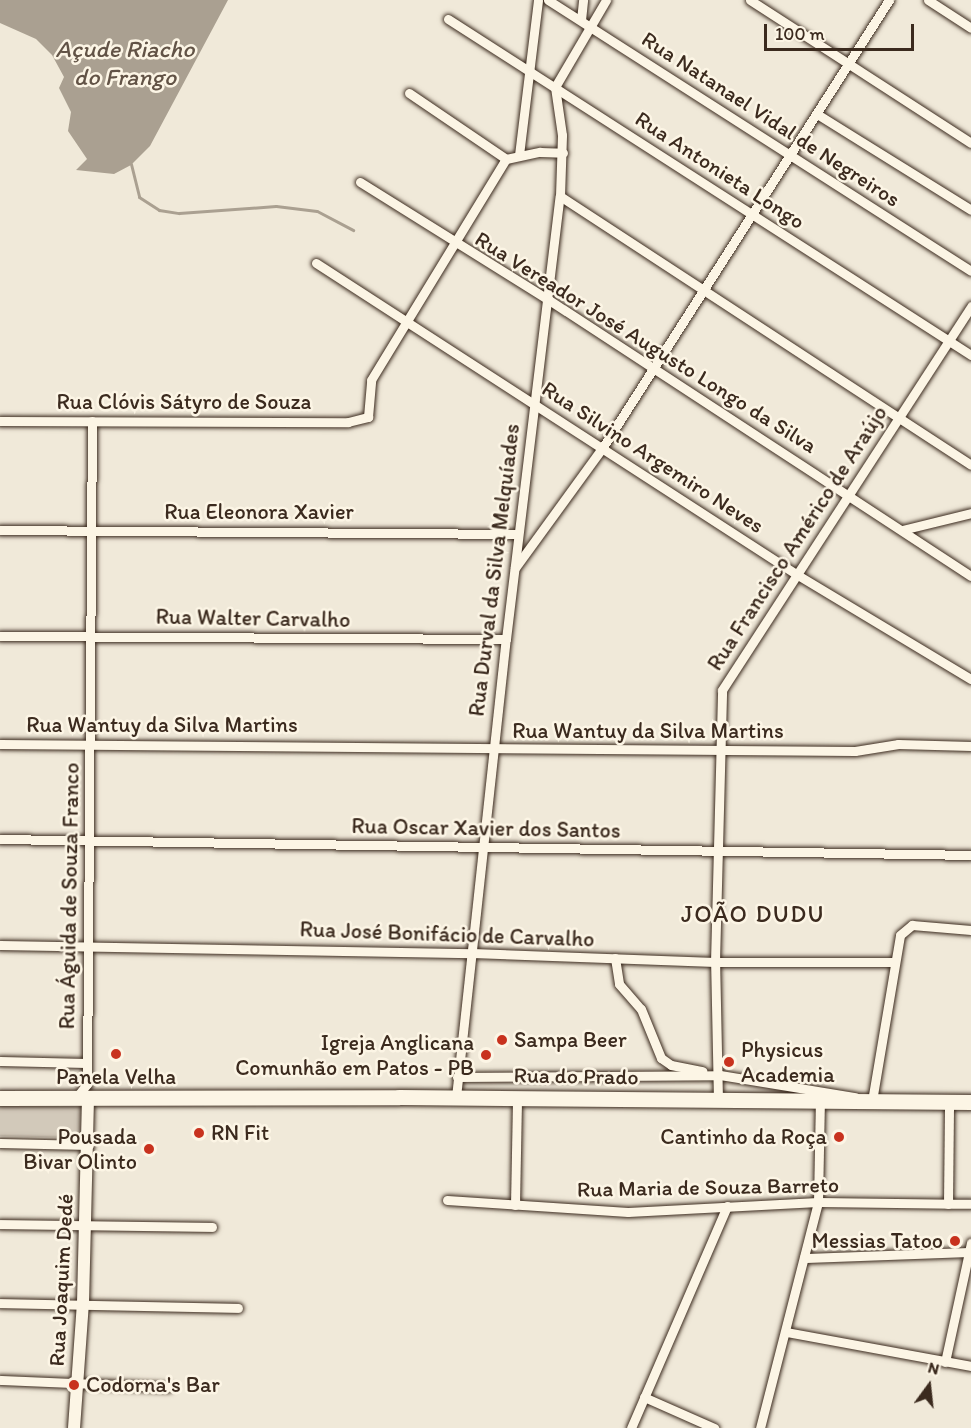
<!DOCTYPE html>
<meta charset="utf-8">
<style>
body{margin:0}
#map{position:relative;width:971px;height:1428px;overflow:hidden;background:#f0e9d9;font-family:Itim,sans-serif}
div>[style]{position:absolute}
.green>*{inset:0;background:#d2c9ba}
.water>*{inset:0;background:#aaa091}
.stream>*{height:3px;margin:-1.5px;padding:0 1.5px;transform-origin:1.5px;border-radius:1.5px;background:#aaa091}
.roads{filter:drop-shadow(0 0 2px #3b2a1e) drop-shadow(0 0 2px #3b2a1e)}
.minor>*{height:9px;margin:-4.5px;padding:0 4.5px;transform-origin:4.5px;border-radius:4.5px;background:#fcf5e5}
.tertiary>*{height:12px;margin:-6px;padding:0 6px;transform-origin:6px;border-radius:6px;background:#fcf5e5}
.primary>*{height:15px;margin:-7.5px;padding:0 7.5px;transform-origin:7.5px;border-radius:7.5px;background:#fcf5e5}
.dots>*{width:16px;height:16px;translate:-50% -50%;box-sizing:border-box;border:3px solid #fcf5e5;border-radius:50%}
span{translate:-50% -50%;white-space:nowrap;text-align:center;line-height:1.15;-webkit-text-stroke:5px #fcf5e5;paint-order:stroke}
.street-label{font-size:22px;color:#3b2a1e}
.poi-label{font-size:22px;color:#3b2a1e}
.left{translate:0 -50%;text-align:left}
.right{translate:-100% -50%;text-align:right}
.water-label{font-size:24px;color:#625346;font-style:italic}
.neighbourhood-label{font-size:24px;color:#3b2a1e;letter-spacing:1.5px}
.north{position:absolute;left:899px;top:1356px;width:60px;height:60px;-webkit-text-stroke:4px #fcf5e5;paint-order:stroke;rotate:15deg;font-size:16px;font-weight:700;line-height:24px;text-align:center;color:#3b2a1e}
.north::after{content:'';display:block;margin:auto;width:21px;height:27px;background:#3b2a1e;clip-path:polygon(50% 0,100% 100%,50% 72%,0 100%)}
.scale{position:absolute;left:764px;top:24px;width:150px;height:27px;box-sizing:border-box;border:3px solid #3b2a1e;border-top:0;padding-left:8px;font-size:18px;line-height:21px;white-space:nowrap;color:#3b2a1e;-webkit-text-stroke:4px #fcf5e5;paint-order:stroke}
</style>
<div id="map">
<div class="green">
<div style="clip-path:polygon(0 1106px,81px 1107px,80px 1138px,0 1136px)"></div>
</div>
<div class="water">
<div style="clip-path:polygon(0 0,228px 0,150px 146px,131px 165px,114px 174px,76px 170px,87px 159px,68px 131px,71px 112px,59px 88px,64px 77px,52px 55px,36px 39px,0 23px)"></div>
</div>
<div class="stream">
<div style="left:131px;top:164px;width:34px;rotate:76deg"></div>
<div style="left:139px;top:197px;width:24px;rotate:33deg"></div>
<div style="left:159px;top:210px;width:20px;rotate:9deg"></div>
<div style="left:179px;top:213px;width:97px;rotate:-4.1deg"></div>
<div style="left:276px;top:206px;width:41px;rotate:7deg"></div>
<div style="left:317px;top:211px;width:41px;rotate:27.8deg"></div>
</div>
<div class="roads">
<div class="minor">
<div style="left:548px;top:0;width:502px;rotate:32.65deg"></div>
<div style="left:750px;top:0;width:263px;rotate:32.9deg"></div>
<div style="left:928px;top:0;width:51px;rotate:33.1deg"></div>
<div style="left:448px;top:19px;width:622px;rotate:32.72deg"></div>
<div style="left:581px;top:20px;width:20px;rotate:-84deg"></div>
<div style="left:409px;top:93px;width:117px;rotate:34.2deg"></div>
<div style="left:506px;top:159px;width:35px;rotate:-12deg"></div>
<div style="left:540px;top:152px;width:23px;rotate:2deg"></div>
<div style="left:817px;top:114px;width:181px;rotate:31.9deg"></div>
<div style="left:519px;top:155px;width:156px;rotate:-83deg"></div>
<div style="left:360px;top:182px;width:223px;rotate:32deg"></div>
<div style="left:549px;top:300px;width:504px;rotate:33.19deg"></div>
<div style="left:560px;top:196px;width:491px;rotate:33.2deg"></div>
<div style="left:316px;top:263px;width:572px;rotate:32.94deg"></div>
<div style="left:796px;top:574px;width:204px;rotate:31deg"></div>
<div style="left:0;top:421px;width:348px;rotate:0.2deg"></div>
<div style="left:348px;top:422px;width:21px;rotate:-14deg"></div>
<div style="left:368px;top:417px;width:37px;rotate:-85deg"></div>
<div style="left:371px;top:380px;width:259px;rotate:-58.6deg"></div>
<div style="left:0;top:530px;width:518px;rotate:0.44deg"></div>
<div style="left:902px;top:530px;width:71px;rotate:-13.8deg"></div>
<div style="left:515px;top:568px;width:150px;rotate:-54deg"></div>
<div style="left:603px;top:447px;width:531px;rotate:-57.39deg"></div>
<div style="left:0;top:636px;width:506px;rotate:0.34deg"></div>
<div style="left:0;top:744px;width:855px;rotate:0.47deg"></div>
<div style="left:855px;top:751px;width:44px;rotate:-9.2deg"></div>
<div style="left:898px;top:744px;width:73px;rotate:1.6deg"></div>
<div style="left:0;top:839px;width:971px;rotate:0.94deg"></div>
<div style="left:0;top:945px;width:472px;rotate:1deg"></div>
<div style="left:472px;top:953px;width:243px;rotate:2.1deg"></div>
<div style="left:715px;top:962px;width:177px"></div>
<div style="left:615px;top:958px;width:26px;rotate:81deg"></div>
<div style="left:619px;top:984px;width:33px;rotate:49deg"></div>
<div style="left:641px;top:1009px;width:53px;rotate:67.8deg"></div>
<div style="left:661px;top:1058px;width:12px;rotate:35deg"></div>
<div style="left:671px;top:1065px;width:32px;rotate:11deg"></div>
<div style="left:0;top:1061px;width:86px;rotate:1.3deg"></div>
<div style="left:457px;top:1077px;width:263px;rotate:-0.4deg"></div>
<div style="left:720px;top:1075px;width:137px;rotate:9.3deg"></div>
<div style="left:456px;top:1097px;width:461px;rotate:-83.8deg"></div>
<div style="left:506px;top:639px;width:446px;rotate:-83.1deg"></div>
<div style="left:560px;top:196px;width:61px;rotate:-88.1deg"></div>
<div style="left:562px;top:135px;width:49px;rotate:-98.3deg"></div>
<div style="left:555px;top:87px;width:101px;rotate:-59.6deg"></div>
<div style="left:76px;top:1098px;width:18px;rotate:-52deg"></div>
<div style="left:87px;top:1084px;width:663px;rotate:-89.57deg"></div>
<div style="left:718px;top:1100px;width:138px;rotate:-91.2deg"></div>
<div style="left:715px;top:962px;width:272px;rotate:-88.5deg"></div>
<div style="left:722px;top:690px;width:458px;rotate:-57deg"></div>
<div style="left:868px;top:1100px;width:4px;rotate:14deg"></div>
<div style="left:872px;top:1101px;width:168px;rotate:-80.4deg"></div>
<div style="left:900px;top:935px;width:16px;rotate:-40deg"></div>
<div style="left:912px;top:925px;width:59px;rotate:4.8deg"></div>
<div style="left:0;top:1143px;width:89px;rotate:1.3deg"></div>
<div style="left:447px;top:1200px;width:181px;rotate:3.8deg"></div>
<div style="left:628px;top:1212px;width:190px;rotate:-3deg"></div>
<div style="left:818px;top:1202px;width:153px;rotate:0.7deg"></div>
<div style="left:948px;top:1204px;width:102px;rotate:-89.4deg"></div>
<div style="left:515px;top:1205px;width:107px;rotate:-88.9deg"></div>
<div style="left:0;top:1224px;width:212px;rotate:0.8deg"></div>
<div style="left:804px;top:1258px;width:167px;rotate:-2.1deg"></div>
<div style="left:0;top:1303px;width:238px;rotate:1.2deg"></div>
<div style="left:786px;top:1332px;width:188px;rotate:10.4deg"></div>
<div style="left:945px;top:1362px;width:122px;rotate:-77.7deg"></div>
<div style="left:0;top:1380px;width:168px;rotate:2.4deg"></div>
<div style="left:644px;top:1397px;width:77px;rotate:23.9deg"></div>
<div style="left:631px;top:1428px;width:242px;rotate:-66.6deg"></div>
<div style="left:760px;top:1428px;width:233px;rotate:-75.6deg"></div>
<div style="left:818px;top:1202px;width:101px;rotate:-88.9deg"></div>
</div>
<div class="tertiary">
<div style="left:74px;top:1428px;width:125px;rotate:-85.9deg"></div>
<div style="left:83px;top:1303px;width:204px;rotate:-88.6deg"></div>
</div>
<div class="primary">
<div style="left:0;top:1098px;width:399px;rotate:-0.1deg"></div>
<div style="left:399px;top:1097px;width:572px;rotate:0.5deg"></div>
</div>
</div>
<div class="dots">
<div style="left:502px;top:1040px;background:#c8321e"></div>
<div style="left:116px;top:1054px;background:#c8321e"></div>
<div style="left:486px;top:1055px;background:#c8321e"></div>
<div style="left:729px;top:1062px;background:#c8321e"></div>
<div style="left:199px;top:1133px;background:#c8321e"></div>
<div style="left:839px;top:1137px;background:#c8321e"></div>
<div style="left:149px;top:1149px;background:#c8321e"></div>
<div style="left:955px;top:1241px;background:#c8321e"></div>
<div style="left:74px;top:1385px;background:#c8321e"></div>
</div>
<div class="street-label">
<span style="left:771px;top:119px;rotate:33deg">Rua Natanael Vidal de Negreiros</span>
<span style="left:720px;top:170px;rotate:33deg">Rua Antonieta Longo</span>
<span style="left:646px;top:342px;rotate:32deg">Rua Vereador José Augusto Longo da Silva</span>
<span style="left:184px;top:402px">Rua Clóvis Sátyro de Souza</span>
<span style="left:653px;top:457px;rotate:33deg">Rua Silvino Argemiro Neves</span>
<span style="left:259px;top:512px">Rua Eleonora Xavier</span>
<span style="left:797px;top:538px;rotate:-57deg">Rua Francisco Américo de Araújo</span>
<span style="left:494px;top:570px;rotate:-83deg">Rua Durval da Silva Melquíades</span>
<span style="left:253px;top:618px;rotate:1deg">Rua Walter Carvalho</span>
<span style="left:162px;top:725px">Rua Wantuy da Silva Martins</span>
<span style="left:648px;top:731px">Rua Wantuy da Silva Martins</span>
<span style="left:486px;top:828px;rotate:1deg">Rua Oscar Xavier dos Santos</span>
<span style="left:69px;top:896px;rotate:-89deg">Rua Águida de Souza Franco</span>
<span style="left:447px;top:934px;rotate:2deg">Rua José Bonifácio de Carvalho</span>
<span style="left:576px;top:1076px;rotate:1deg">Rua do Prado</span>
<span style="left:708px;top:1187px;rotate:-1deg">Rua Maria de Souza Barreto</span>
<span style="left:61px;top:1280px;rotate:-87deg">Rua Joaquim Dedé</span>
</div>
<div class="poi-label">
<span class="left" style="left:514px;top:1040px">Sampa Beer</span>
<span class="right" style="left:474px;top:1055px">Igreja Anglicana<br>Comunhão em Patos - PB</span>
<span class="left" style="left:741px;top:1062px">Physicus<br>Academia</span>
<span style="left:116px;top:1077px">Panela Velha</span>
<span class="left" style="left:211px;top:1133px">RN Fit</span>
<span class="right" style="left:137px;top:1149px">Pousada<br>Bivar Olinto</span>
<span class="right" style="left:827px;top:1137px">Cantinho da Roça</span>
<span class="right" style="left:943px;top:1241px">Messias Tatoo</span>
<span class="left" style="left:86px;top:1385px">Codorna's Bar</span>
</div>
<div class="water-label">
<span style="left:125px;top:63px">Açude Riacho<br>do Frango</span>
</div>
<div class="neighbourhood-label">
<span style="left:753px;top:914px">JOÃO DUDU</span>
</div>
<div class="north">N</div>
<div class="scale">100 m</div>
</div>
